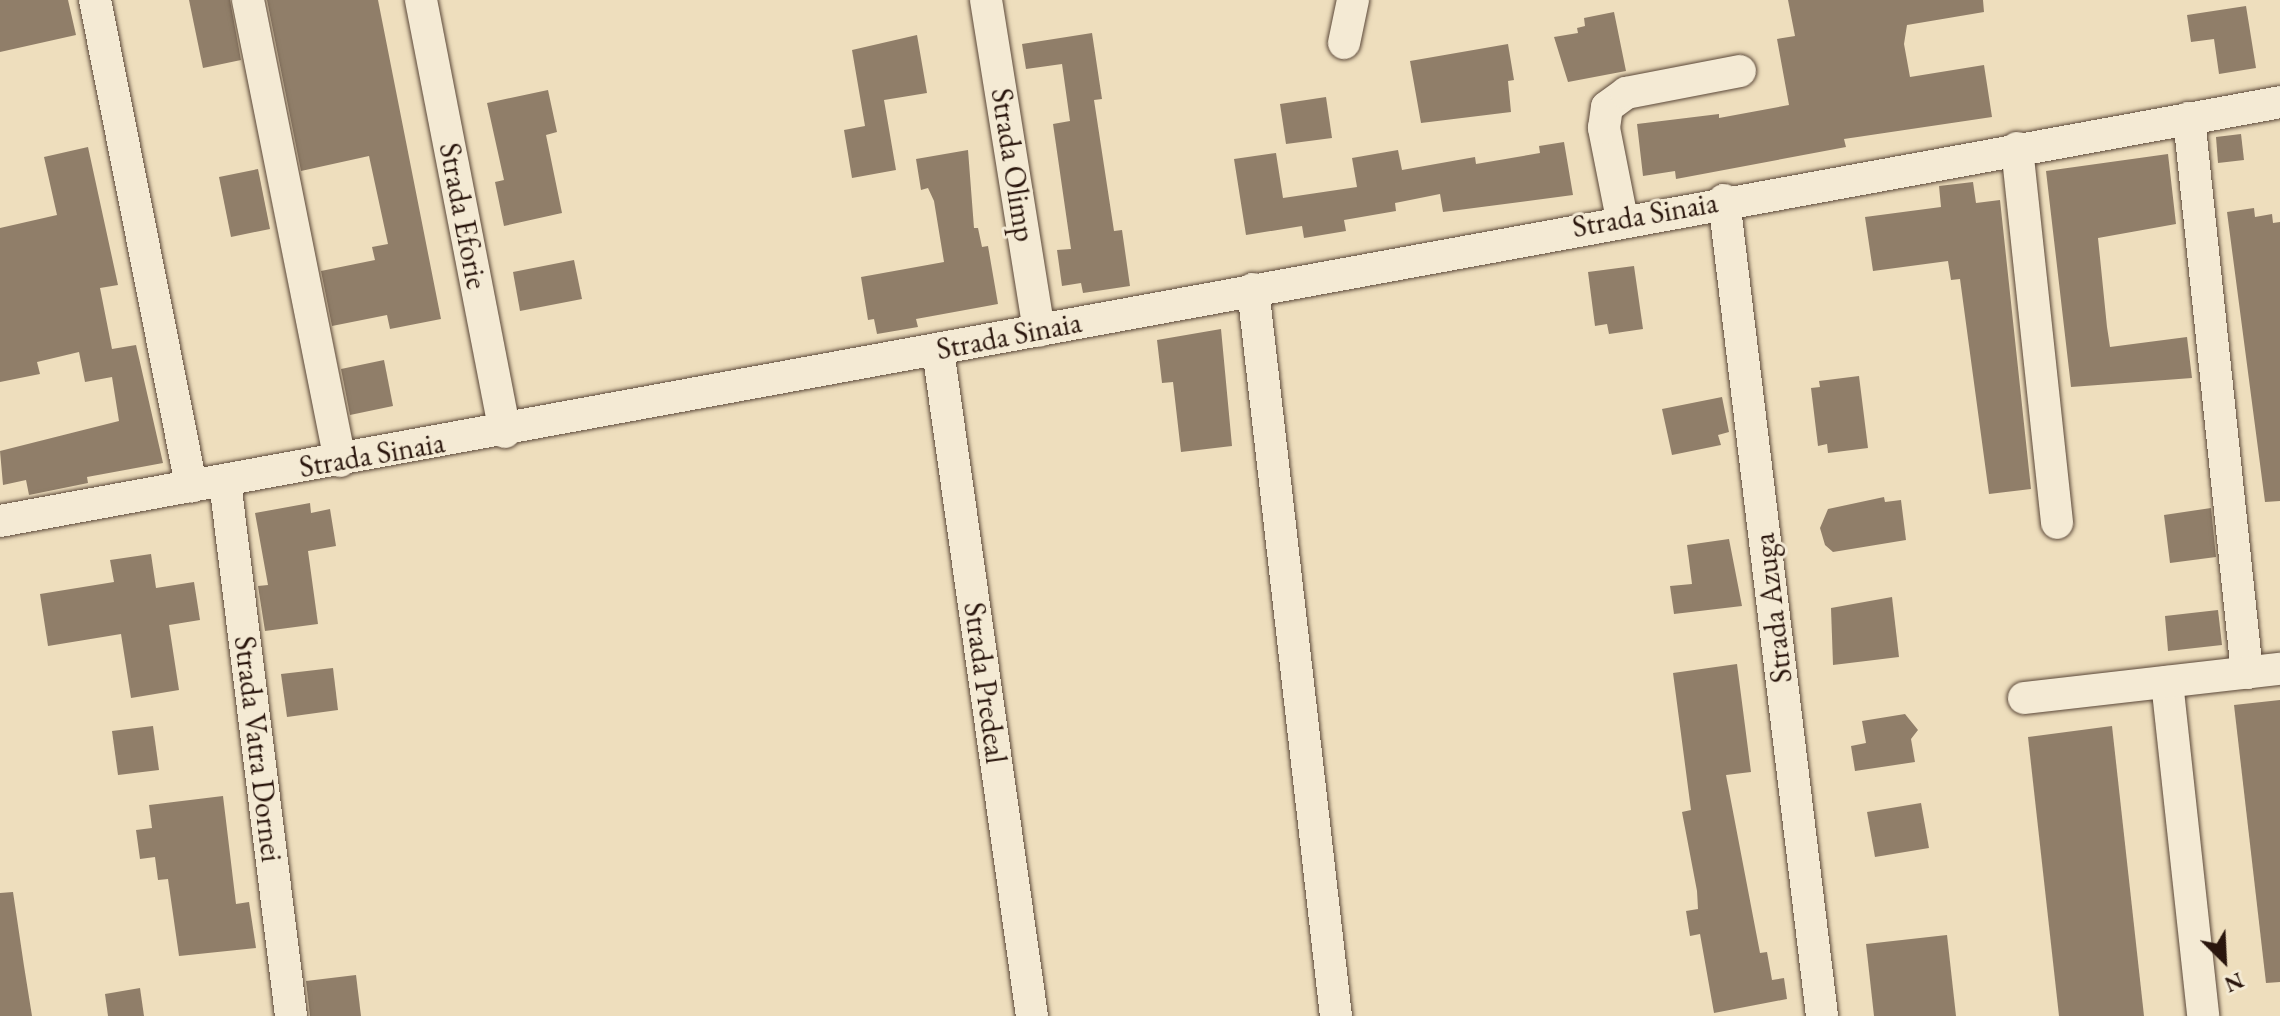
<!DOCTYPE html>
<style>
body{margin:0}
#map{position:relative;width:2280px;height:1016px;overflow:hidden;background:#eedebd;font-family:"EB Garamond",serif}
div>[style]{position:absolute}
.building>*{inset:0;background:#907e69}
.roads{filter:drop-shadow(0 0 2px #5b4839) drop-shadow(0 0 2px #5b4839)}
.minor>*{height:32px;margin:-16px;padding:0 16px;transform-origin:16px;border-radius:16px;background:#f4ead4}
span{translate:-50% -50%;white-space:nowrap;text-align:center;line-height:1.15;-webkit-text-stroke:6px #f4ead4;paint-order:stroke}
.street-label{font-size:30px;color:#2a160d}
.north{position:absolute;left:2184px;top:920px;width:80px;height:80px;-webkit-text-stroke:6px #f4ead4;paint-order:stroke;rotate:156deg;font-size:22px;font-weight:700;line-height:32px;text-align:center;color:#2a160d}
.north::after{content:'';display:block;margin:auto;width:28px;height:36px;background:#2a160d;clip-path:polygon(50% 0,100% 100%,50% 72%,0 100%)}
</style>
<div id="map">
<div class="building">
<div style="clip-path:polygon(0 0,68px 0,76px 35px,0 52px)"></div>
<div style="clip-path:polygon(189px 0,230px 0,241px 60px,203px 68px)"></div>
<div style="clip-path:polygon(267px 0,378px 0,441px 319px,390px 329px,387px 315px,332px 326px,321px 271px,375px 260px,372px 247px,388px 244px,369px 156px,301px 171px)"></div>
<div style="clip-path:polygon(1788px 0,1983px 0,1984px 12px,1907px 25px,1904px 44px,1910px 77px,1984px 65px,1992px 117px,1844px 139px,1846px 147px,1676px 179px,1675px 171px,1643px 176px,1637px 124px,1719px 114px,1719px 118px,1789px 105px,1777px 39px,1795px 36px)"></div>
<div style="clip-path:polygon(2246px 6px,2256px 68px,2219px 74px,2214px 39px,2191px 42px,2187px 15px)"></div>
<div style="clip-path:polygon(1614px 12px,1626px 71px,1568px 82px,1554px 37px,1578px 33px,1577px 28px,1585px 26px,1584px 18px)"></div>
<div style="clip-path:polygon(1092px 33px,1102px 99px,1094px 100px,1114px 231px,1122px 230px,1130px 286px,1083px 293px,1081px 283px,1062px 286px,1057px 250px,1071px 249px,1053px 124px,1070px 121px,1062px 64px,1026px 69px,1022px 44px)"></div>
<div style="clip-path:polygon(917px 35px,927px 93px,884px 100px,896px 170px,852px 178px,844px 130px,865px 126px,852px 50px)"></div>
<div style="clip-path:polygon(1508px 44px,1514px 80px,1508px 81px,1511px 112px,1421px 123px,1410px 61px)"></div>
<div style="clip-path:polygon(548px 90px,557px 132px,546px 135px,562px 213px,504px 226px,495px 182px,504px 180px,487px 103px)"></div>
<div style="clip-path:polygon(1326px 97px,1332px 138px,1286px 144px,1280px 104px)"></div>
<div style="clip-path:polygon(2241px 134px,2244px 160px,2218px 163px,2216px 137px)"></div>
<div style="clip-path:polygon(1564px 142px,1573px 195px,1443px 212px,1440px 194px,1395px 203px,1396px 211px,1344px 220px,1346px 231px,1304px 238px,1302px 226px,1246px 235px,1234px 159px,1276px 153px,1283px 198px,1357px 187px,1352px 158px,1398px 150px,1402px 170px,1475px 157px,1476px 164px,1540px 153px,1539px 146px)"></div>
<div style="clip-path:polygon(88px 147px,118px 285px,100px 288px,112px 349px,136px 345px,163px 463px,87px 477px,88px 483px,29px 495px,26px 480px,3px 485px,0 451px,119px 421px,112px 377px,85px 382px,79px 352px,37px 362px,40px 374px,0 382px,0 228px,57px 215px,44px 157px)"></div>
<div style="clip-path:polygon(968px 150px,974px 228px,978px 228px,982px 247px,988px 246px,998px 304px,916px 319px,918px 327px,877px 334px,874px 319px,868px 320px,861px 277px,944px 262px,934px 201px,928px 188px,921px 190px,916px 159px)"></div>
<div style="clip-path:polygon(2168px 154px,2176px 224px,2098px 238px,2107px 327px,2110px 347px,2187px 337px,2192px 378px,2071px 387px,2046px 171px)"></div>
<div style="clip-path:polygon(258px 169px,270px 229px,231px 237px,219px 177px)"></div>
<div style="clip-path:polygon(1973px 182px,1976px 203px,2000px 200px,2031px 489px,1989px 494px,1960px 279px,1951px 280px,1948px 261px,1873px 271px,1865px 217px,1941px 207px,1939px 186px)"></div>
<div style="clip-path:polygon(2254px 208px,2255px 217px,2272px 214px,2273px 223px,2280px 222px,2280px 501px,2265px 502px,2227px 212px)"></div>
<div style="clip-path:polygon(574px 260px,582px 299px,520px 311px,513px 272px)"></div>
<div style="clip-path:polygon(1634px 266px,1643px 329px,1609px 334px,1607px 324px,1595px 326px,1588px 272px)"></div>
<div style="clip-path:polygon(1221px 329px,1232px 446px,1181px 452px,1173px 382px,1162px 383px,1157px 340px)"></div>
<div style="clip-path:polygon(384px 360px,393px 406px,350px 415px,341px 369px)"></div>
<div style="clip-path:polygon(1859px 376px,1868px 448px,1828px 453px,1827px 444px,1818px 446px,1811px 388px,1820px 387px,1819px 381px)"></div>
<div style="clip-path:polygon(1722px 397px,1729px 432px,1718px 435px,1721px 445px,1672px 455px,1662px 409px)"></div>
<div style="clip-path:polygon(1884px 497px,1885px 502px,1901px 500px,1906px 540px,1833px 552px,1825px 545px,1820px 528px,1828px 509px)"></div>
<div style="clip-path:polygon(310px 503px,311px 513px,330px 509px,336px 546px,308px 551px,318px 624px,265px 631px,258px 586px,268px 585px,255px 513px)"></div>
<div style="clip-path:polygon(2211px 508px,2216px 557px,2170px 563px,2164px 515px)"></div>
<div style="clip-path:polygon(1729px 539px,1742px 606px,1674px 614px,1670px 586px,1692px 584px,1687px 545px)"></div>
<div style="clip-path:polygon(151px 554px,156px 588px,194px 582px,200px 620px,169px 625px,179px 690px,131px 698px,121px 634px,48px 646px,40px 594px,114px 582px,110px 560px)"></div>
<div style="clip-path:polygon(1892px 597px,1899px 657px,1833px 665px,1831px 608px)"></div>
<div style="clip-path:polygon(2218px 610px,2222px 645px,2168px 651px,2165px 616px)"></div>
<div style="clip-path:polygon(1737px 664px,1751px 772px,1726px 775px,1760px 953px,1767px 952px,1772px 980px,1784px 978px,1787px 999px,1714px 1013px,1700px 934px,1690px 936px,1686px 911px,1698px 909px,1697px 891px,1682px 812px,1691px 810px,1673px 673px)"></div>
<div style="clip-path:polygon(333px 668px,338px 710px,287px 717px,281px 674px)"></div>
<div style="clip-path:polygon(2280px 700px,2280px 982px,2266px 983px,2234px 705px)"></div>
<div style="clip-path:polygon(1905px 714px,1918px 730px,1911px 739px,1915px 762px,1855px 771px,1851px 746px,1866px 743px,1862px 721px)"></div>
<div style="clip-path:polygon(153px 726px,159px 770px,118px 775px,112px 731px)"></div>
<div style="clip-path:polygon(2112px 726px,2144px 1016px,2059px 1016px,2028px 737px)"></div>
<div style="clip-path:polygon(223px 796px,236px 904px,249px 902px,256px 948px,179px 956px,168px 879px,158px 880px,155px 857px,140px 859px,136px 830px,152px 828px,149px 805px)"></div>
<div style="clip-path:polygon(1921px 803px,1929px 848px,1875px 857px,1867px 812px)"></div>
<div style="clip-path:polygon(13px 892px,24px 966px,32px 1016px,0 1016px,0 893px)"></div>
<div style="clip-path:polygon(1947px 935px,1956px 1016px,1874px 1016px,1866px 944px)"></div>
<div style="clip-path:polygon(356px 975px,361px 1016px,310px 1016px,306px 981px)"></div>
<div style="clip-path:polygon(140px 988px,144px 1016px,108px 1016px,105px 994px)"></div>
</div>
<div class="roads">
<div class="minor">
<div style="left:95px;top:0;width:496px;rotate:78.8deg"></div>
<div style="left:248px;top:0;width:470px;rotate:78.7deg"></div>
<div style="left:421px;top:0;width:440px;rotate:79deg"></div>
<div style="left:986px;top:0;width:335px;rotate:80.9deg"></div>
<div style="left:1344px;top:43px;width:44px;rotate:-78.2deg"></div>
<div style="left:2189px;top:118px;width:558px;rotate:84.03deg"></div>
<div style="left:2017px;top:148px;width:377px;rotate:83.9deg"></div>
<div style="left:1724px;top:200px;width:822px;rotate:83.15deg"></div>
<div style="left:1622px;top:219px;width:93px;rotate:-101.2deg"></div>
<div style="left:1604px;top:128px;width:21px;rotate:-82deg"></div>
<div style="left:1607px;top:107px;width:24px;rotate:-36deg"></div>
<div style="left:1626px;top:93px;width:116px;rotate:-10.9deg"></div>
<div style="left:1253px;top:289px;width:732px;rotate:83.49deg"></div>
<div style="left:938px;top:350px;width:673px;rotate:81.97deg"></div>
<div style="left:225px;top:482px;width:538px;rotate:82.95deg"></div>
<div style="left:0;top:521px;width:2318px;rotate:-10.41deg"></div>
<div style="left:2167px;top:682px;width:336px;rotate:83.8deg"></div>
<div style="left:2024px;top:698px;width:258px;rotate:-6.5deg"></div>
</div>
</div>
<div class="street-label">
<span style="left:1013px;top:165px;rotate:81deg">Strada Olimp</span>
<span style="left:1645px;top:215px;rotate:-10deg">Strada Sinaia</span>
<span style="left:463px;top:216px;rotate:79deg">Strada Eforie</span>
<span style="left:1009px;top:336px;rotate:-11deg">Strada Sinaia</span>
<span style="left:372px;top:455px;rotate:-10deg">Strada Sinaia</span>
<span style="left:1773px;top:608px;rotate:-97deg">Strada Azuga</span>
<span style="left:985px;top:683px;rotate:82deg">Strada Predeal</span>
<span style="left:258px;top:749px;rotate:83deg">Strada Vatra Dornei</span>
</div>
<div class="north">N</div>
</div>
